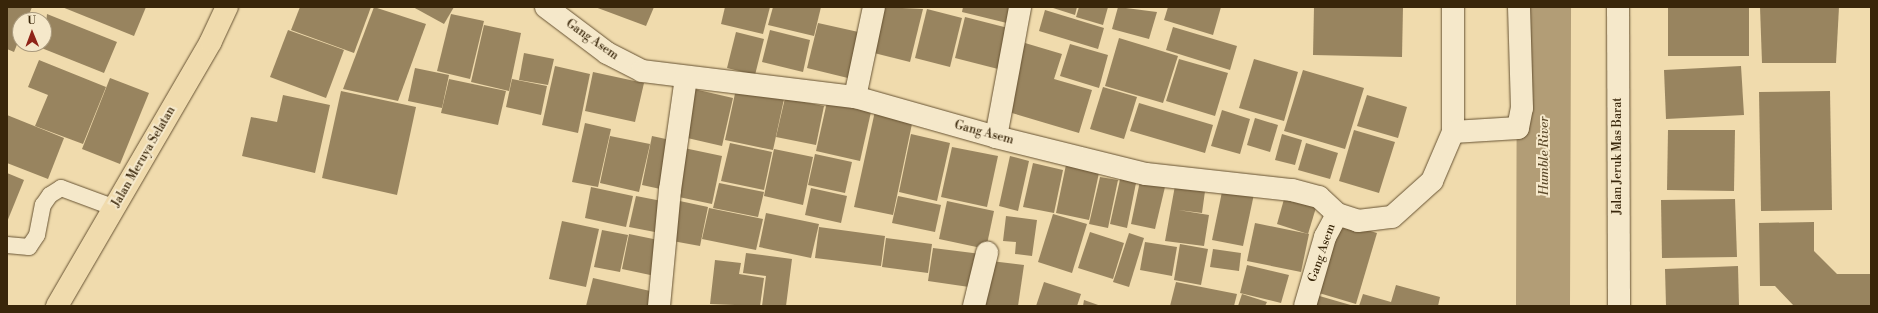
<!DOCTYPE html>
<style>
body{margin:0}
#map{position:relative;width:1878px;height:313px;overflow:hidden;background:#f0dbad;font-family:"Libre Bodoni",serif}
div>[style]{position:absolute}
.river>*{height:54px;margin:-27px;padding:0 27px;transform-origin:27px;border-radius:27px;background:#b29d76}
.building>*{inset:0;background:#98845f}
.roads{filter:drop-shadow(0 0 1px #675333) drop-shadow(0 0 1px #675333)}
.lane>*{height:16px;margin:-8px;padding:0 8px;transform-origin:8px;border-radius:8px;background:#f5e8ca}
.street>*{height:22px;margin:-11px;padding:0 11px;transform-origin:11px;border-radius:11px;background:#f5e8ca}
.primary>*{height:22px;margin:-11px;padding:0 11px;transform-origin:11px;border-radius:11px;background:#f0dbad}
span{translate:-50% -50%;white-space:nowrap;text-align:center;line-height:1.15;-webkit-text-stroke:4px #f5e8ca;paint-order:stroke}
.street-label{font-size:12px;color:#39260a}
.water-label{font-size:13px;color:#5d4a2a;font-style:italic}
.frame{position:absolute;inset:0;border:8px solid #39260a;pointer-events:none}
.north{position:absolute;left:12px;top:12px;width:40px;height:40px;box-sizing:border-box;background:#f5e8ca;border:1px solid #aa9a7d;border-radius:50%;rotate:359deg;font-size:11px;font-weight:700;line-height:16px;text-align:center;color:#39260a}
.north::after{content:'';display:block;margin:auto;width:14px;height:18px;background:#8f2418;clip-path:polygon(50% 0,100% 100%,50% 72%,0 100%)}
</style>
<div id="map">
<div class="river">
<div style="left:1543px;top:306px;width:299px;rotate:-89.8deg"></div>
</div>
<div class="building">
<div style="clip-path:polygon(7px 7px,32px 7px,27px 20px,20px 20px,20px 37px,14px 52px,7px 49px)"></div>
<div style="clip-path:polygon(62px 7px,146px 7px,134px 36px)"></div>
<div style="clip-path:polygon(300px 7px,371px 7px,354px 53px,291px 30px)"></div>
<div style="clip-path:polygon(374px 7px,426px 24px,398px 101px,343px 89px)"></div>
<div style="clip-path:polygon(413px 7px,454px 7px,444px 24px)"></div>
<div style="clip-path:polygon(595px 7px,654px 7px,646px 26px)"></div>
<div style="clip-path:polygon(725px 7px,770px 7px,763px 34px,721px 24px)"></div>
<div style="clip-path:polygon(773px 7px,821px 7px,814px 36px,768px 25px)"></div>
<div style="clip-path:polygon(881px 7px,923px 9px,910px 62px,870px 52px)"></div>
<div style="clip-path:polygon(963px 7px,1016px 7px,1011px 24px,962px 12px)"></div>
<div style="clip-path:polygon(1050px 7px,1077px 7px,1075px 15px)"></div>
<div style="clip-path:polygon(1079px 7px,1108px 7px,1103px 25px,1076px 17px)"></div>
<div style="clip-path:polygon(1118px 7px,1157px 12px,1149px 39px,1112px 29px)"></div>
<div style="clip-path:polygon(1168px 7px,1221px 7px,1213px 35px,1164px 20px)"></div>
<div style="clip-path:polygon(1314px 7px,1403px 7px,1402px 57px,1313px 55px)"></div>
<div style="clip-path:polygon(1668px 7px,1749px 7px,1749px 56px,1668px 56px)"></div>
<div style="clip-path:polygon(1760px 7px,1839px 7px,1836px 63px,1762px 63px)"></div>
<div style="clip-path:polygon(927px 9px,962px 18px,950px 67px,915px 58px)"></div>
<div style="clip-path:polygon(1045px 10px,1104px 28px,1098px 49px,1039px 31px)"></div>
<div style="clip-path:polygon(47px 14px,117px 42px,104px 73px,34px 45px,44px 44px)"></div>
<div style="clip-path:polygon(451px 14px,484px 21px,470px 79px,437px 71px)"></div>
<div style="clip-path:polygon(965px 17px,1012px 29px,1002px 70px,955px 58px)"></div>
<div style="clip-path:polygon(818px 23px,863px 33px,852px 79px,807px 68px)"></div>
<div style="clip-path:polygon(484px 25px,521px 33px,509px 91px,471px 82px)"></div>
<div style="clip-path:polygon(1173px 27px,1237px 46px,1230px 70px,1166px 50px)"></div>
<div style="clip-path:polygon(288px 30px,344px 50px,326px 98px,270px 77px)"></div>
<div style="clip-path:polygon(770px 30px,810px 40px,803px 72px,762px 62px)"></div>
<div style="clip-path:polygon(736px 32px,764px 39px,755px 75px,727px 68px)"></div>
<div style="clip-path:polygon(1119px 38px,1178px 56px,1163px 103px,1105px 86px)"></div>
<div style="clip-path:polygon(1025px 43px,1062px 54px,1054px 79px,1092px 90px,1079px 133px,1005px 111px)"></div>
<div style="clip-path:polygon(1070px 44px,1108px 55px,1099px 88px,1060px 76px)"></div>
<div style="clip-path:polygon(524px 53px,554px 59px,548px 85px,519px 80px)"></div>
<div style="clip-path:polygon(1179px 59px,1228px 73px,1215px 116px,1166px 101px)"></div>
<div style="clip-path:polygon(1254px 59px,1298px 72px,1284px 121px,1239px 108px)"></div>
<div style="clip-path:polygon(39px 60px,106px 87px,83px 144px,35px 126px,48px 95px,28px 87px)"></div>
<div style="clip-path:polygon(555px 66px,590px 74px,578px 133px,542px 125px)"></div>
<div style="clip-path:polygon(1741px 66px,1744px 115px,1666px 119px,1664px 70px)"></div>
<div style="clip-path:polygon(415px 68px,449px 75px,442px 108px,408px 101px)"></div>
<div style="clip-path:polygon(1303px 70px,1364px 88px,1345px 149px,1284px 131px)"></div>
<div style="clip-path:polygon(593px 72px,644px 83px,635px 122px,585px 111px)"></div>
<div style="clip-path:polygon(110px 78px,149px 93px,120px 164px,82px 149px)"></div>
<div style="clip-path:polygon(449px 79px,506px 91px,498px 125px,441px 113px)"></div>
<div style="clip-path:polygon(512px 79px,547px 86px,541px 115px,506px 107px)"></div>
<div style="clip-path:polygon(1103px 87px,1137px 97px,1124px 139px,1090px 129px)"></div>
<div style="clip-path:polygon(694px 89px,733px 98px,722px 146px,683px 137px)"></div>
<div style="clip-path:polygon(736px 89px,784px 99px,773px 150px,725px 140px)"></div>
<div style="clip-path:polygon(341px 91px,416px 107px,397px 195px,322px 178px)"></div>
<div style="clip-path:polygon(1830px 91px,1832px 210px,1761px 211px,1759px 92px)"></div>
<div style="clip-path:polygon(283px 95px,330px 105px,315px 173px,242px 156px,251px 117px,277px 122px)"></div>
<div style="clip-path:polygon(1367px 95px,1407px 107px,1398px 138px,1357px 126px)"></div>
<div style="clip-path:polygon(785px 98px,824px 106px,816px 145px,776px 137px)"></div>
<div style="clip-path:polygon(827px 102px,871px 112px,860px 161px,816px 151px)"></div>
<div style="clip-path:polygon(1139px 103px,1213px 125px,1205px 153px,1130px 131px)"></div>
<div style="clip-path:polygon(1222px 110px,1250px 119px,1240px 154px,1211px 146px)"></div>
<div style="clip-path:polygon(875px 111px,913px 119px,893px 215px,854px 207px)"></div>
<div style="clip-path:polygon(7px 115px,64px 138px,48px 179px,7px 163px)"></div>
<div style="clip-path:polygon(1255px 118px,1278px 125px,1270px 152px,1247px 145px)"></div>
<div style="clip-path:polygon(585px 123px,611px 129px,598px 187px,572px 182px)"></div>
<div style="clip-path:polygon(1354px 130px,1395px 142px,1379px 193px,1339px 181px)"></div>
<div style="clip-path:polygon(1668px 130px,1735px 130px,1734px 191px,1667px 190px)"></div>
<div style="clip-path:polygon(911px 134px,950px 143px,937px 201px,899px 192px)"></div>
<div style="clip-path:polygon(1282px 134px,1302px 140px,1295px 165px,1275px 160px)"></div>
<div style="clip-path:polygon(610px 136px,650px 144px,639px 192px,600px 183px)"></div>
<div style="clip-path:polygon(652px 136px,675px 141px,665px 190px,642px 185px)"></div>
<div style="clip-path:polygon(730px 143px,772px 152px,764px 190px,721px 181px)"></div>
<div style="clip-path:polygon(1306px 143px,1338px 153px,1330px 179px,1298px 170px)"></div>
<div style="clip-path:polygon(952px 147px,998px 156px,987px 207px,941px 197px)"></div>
<div style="clip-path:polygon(684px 148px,722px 156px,712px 204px,674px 196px)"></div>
<div style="clip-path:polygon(774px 149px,813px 157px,803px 205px,764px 196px)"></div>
<div style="clip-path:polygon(815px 154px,852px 162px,845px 193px,808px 185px)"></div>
<div style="clip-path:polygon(1010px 156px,1029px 161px,1018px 211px,999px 206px)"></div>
<div style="clip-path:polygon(1067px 160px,1100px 168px,1089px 220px,1056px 213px)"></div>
<div style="clip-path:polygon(1033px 163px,1063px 170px,1054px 213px,1023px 207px)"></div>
<div style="clip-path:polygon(7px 173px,24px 180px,7px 222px)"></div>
<div style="clip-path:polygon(1121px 175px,1137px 178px,1127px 228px,1110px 224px)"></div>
<div style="clip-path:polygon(1100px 177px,1118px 180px,1108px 228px,1089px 224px)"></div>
<div style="clip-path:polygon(1176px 180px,1206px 184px,1202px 213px,1178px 210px,1209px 215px,1204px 246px,1165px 241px)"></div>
<div style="clip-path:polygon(1140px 181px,1165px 187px,1155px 229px,1131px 224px)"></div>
<div style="clip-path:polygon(719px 183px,764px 192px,758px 217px,713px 208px)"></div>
<div style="clip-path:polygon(591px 187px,633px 196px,626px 227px,585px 218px)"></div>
<div style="clip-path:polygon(1223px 187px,1254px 194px,1243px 246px,1212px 240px)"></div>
<div style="clip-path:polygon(811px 188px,847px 196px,841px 223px,805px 215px)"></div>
<div style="clip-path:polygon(1286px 192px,1318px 201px,1308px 234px,1277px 224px)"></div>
<div style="clip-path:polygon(636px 196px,667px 202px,660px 233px,629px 227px)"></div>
<div style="clip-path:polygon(898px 196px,941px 205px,935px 232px,892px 223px)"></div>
<div style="clip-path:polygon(1735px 199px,1737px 257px,1662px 258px,1661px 200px)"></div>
<div style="clip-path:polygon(675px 200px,708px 207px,700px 246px,667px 240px)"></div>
<div style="clip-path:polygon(947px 201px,994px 211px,986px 249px,939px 239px)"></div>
<div style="clip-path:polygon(709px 208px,763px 219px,756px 250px,702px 239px)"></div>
<div style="clip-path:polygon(766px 213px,819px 224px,811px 258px,759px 247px)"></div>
<div style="clip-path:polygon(1053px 214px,1087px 224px,1072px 273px,1038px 262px)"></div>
<div style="clip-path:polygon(1006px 216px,1037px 220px,1032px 256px,1015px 254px,1016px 242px,1003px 241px)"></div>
<div style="clip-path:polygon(562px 221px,599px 229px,586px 287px,549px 279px)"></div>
<div style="clip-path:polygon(1340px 222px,1377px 233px,1356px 304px,1319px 293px)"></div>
<div style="clip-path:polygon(1814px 222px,1814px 251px,1837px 274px,1871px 274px,1871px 306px,1794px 306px,1775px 286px,1760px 286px,1759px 223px)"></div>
<div style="clip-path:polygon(1255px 223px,1309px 234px,1301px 272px,1247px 261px)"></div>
<div style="clip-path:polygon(819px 227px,885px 236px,881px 266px,815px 258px)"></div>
<div style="clip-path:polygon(602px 230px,628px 235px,620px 272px,594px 267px)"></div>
<div style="clip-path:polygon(1090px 232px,1124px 243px,1113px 279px,1078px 268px)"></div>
<div style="clip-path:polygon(1129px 233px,1144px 238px,1129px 287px,1113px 282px)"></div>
<div style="clip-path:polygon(629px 234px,663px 241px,655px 276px,622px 269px)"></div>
<div style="clip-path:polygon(886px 238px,932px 244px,928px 273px,882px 267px)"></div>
<div style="clip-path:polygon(1145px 242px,1177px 247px,1172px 276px,1140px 270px)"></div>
<div style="clip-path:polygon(1180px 244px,1208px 249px,1201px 285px,1174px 280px)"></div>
<div style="clip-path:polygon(933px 248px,981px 254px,976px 288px,928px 281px)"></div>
<div style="clip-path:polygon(1213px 249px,1241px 253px,1239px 271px,1210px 267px)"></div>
<div style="clip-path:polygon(746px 253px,792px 259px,786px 306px,762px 306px,766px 276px,743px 273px)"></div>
<div style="clip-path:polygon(715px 260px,741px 263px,739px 274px,764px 278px,760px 306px,710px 304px)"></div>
<div style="clip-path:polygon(991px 261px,1024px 265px,1018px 306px,984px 306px)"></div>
<div style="clip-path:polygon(1247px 265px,1289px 275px,1281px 303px,1240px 293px)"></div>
<div style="clip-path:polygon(1738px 266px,1739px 306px,1666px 306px,1665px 269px)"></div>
<div style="clip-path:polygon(593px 278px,659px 293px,656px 306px,586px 306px)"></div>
<div style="clip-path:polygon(1044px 282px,1081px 294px,1077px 306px,1036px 306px)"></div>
<div style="clip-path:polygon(1176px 282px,1237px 294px,1234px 306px,1170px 306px)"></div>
<div style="clip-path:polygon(1396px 285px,1440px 297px,1438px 306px,1359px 306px,1363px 294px,1391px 302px)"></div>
<div style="clip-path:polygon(1242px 294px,1267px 302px,1265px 306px,1238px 306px)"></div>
<div style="clip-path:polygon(1316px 295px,1354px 306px,1313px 306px)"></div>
<div style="clip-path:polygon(1084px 300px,1101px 306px,1083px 306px)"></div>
</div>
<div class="roads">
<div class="lane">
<div style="left:7px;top:245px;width:22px;rotate:5deg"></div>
<div style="left:29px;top:247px;width:14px;rotate:-56deg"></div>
<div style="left:37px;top:235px;width:31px;rotate:-79deg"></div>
<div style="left:43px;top:205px;width:12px;rotate:-55deg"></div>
<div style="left:50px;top:195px;width:13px;rotate:-32deg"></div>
<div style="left:61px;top:188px;width:58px;rotate:20.3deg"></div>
</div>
<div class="street">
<div style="left:546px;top:7px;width:76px;rotate:37deg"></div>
<div style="left:607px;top:53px;width:39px;rotate:27deg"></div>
<div style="left:642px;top:71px;width:215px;rotate:7deg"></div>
<div style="left:855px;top:97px;width:147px;rotate:15.8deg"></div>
<div style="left:996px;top:137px;width:154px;rotate:13.9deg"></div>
<div style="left:1146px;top:174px;width:147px;rotate:6.3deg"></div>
<div style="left:1292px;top:190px;width:28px;rotate:15deg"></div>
<div style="left:1319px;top:197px;width:25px;rotate:43deg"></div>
<div style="left:1337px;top:214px;width:22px;rotate:18deg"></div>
<div style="left:1358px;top:221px;width:34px;rotate:-7deg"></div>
<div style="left:1392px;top:217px;width:54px;rotate:-42deg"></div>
<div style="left:1432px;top:181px;width:53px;rotate:-66.8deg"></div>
<div style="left:1453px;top:132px;width:125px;rotate:-90deg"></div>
<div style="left:1618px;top:7px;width:299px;rotate:89.8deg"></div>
<div style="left:855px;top:97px;width:92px;rotate:-78.1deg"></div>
<div style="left:1453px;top:132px;width:65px;rotate:-3.5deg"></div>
<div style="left:1518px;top:128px;width:20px;rotate:-79deg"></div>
<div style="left:1522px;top:108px;width:101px;rotate:-91.7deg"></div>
<div style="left:996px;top:137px;width:132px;rotate:-79.5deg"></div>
<div style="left:659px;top:306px;width:117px;rotate:-84.6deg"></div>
<div style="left:670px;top:190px;width:114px;rotate:-81.9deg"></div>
<div style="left:974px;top:306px;width:55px;rotate:-76.2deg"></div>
<div style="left:1305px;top:306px;width:72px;rotate:-73.8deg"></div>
<div style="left:1325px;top:237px;width:26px;rotate:-62deg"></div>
</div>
<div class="primary">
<div style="left:57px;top:306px;width:306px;rotate:-59.8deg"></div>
<div style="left:211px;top:41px;width:38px;rotate:-65deg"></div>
</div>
</div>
<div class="street-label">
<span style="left:592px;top:40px;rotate:35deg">Gang Asem</span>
<span style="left:984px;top:133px;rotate:15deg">Gang Asem</span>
<span style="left:1618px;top:156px;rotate:-90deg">Jalan Jeruk Mas Barat</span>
<span style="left:144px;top:157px;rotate:-60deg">Jalan Meruya Selatan</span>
<span style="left:1322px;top:253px;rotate:-71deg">Gang Asem</span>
</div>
<div class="water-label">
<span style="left:1544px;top:156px;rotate:-90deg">Humble River</span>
</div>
<div class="frame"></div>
<div class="north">U</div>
</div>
